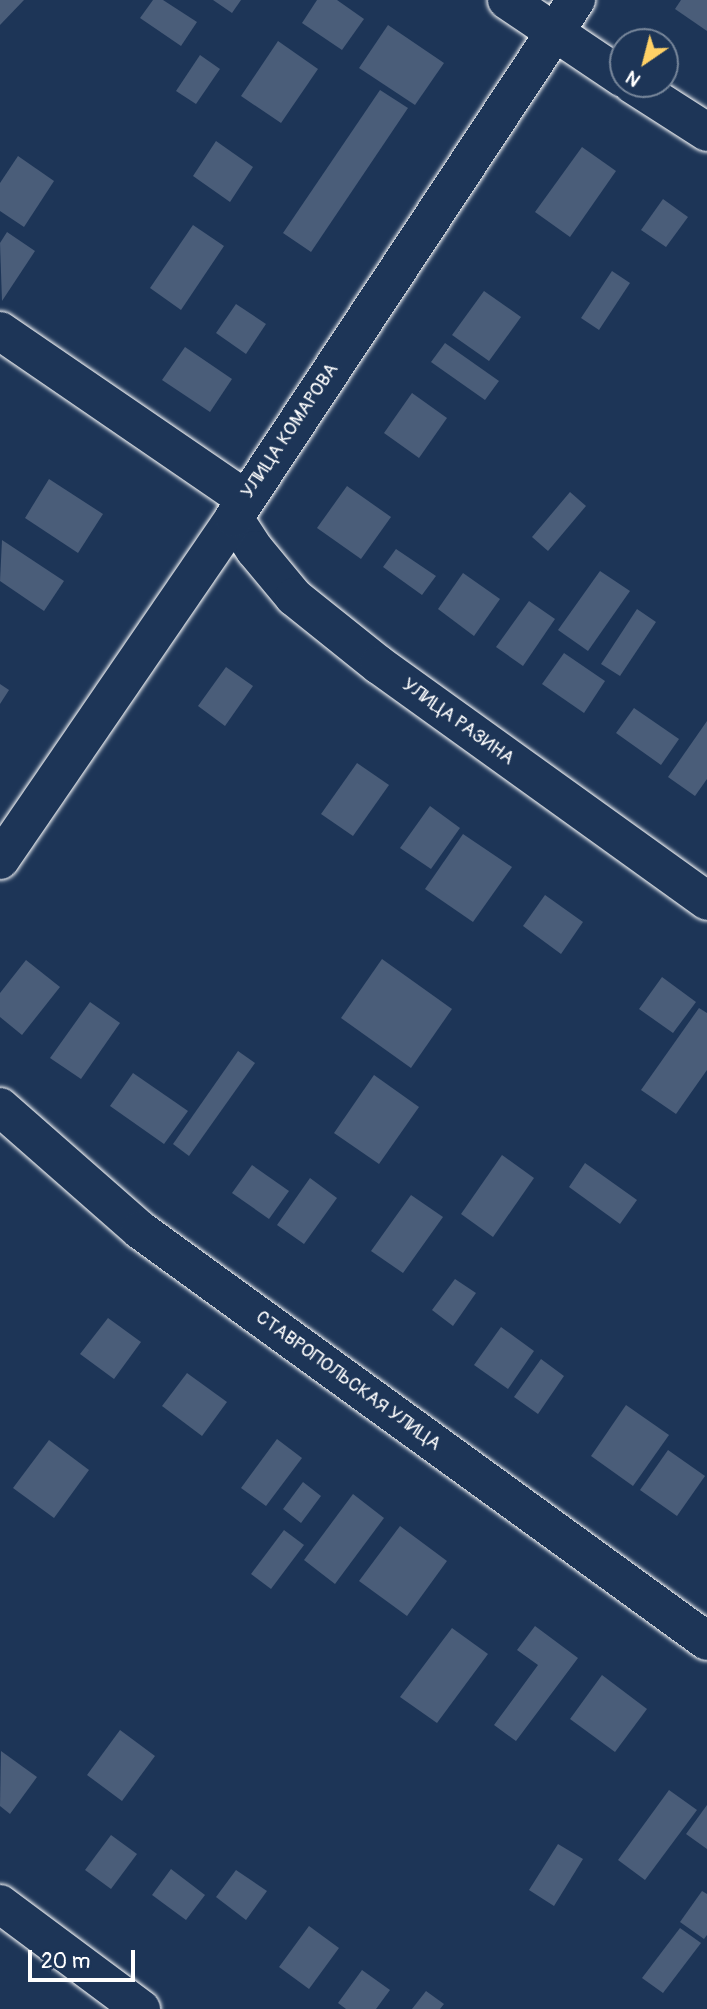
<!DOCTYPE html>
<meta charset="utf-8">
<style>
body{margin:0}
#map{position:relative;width:707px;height:2009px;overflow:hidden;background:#1d3557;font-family:Pangolin,sans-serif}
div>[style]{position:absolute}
.building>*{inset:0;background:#4a5d79}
.roads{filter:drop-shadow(0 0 2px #fff) drop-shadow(0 0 2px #fff)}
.street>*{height:38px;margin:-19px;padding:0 19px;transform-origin:19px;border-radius:19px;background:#1d3557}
.secondary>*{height:38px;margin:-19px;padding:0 19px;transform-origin:19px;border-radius:19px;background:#1d3557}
span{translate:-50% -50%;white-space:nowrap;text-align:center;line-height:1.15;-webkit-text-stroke:7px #1d3557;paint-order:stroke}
.street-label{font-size:19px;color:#fff}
.north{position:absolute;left:609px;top:28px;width:70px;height:70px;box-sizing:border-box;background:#1d3557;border:2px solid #77869a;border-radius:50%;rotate:215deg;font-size:19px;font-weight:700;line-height:28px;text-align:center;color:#fff}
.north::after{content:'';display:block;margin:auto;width:24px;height:32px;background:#ffd166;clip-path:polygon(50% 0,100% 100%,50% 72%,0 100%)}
.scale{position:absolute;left:28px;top:1950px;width:107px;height:32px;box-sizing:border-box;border:4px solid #fff;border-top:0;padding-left:9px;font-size:21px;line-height:24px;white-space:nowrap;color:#fff;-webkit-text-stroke:5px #1d3557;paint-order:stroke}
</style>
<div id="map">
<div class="building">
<div style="clip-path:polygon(0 0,24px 0,0 25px)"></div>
<div style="clip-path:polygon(153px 0,163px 0,197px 22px,181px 46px,140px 18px)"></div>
<div style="clip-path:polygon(213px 0,241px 0,232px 13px)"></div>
<div style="clip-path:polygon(317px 0,337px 0,364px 19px,342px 50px,302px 23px)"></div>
<div style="clip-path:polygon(681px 0,707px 0,707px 31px,675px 9px)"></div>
<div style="clip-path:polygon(388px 25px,444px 63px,415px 105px,359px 68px)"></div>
<div style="clip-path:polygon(278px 41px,318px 69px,281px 123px,241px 96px)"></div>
<div style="clip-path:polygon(200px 55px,220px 69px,196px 104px,176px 91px)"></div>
<div style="clip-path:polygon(380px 90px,408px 108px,311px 252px,283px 233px)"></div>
<div style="clip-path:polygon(216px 141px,253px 167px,230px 202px,193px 176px)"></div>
<div style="clip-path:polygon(582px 147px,616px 171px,570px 237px,535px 212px)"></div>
<div style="clip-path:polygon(18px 156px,54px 181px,24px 227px,0 211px,0 183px)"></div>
<div style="clip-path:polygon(663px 199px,688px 217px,666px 247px,641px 230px)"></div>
<div style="clip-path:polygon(193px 225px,224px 246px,181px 310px,150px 288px)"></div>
<div style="clip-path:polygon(7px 232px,35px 251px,2px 301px,0 243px)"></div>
<div style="clip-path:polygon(612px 271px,630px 283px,599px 330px,581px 318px)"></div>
<div style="clip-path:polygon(484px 291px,521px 317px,489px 361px,452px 335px)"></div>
<div style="clip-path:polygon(236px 304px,266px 324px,246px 354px,216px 333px)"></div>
<div style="clip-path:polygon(445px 343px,499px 381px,485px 400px,431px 362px)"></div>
<div style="clip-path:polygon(185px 347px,232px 379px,210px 412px,162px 380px)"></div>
<div style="clip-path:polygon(412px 393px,447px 418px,419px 458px,384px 433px)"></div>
<div style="clip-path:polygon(49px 479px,103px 514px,78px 553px,25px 518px)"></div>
<div style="clip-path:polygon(347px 486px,391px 517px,361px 559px,317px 528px)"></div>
<div style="clip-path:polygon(570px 492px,586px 506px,548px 551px,532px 537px)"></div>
<div style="clip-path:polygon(2px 540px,64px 581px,44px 611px,0 581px)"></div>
<div style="clip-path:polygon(396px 549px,436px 576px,422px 595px,383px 567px)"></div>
<div style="clip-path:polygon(600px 571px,630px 591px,588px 651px,558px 630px)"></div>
<div style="clip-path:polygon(463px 573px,500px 599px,474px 636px,438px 609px)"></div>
<div style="clip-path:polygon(529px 601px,555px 619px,523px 666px,496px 647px)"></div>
<div style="clip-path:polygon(637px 609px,656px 622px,620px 676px,601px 664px)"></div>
<div style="clip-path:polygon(564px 653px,605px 681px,584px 713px,542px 684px)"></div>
<div style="clip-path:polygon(226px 667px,253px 686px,225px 726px,198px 706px)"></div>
<div style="clip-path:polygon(0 684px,9px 690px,0 704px)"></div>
<div style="clip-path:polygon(634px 708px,679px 739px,661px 765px,616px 733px)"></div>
<div style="clip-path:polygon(707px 721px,707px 779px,695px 796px,668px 777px)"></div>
<div style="clip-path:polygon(357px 763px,389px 785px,353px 836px,321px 814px)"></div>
<div style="clip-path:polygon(430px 806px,460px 828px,431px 869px,400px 848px)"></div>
<div style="clip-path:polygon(463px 834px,512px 867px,473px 922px,425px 889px)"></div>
<div style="clip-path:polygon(545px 895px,583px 922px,561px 954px,523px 926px)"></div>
<div style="clip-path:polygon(382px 959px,452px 1009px,411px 1068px,341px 1018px)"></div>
<div style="clip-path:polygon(26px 960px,60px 987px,22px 1035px,0 1017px,0 993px)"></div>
<div style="clip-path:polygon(662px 977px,696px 1002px,673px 1033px,639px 1009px)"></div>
<div style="clip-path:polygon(90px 1002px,120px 1023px,81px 1079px,50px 1058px)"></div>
<div style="clip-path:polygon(699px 1008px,707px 1013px,707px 1070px,676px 1114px,641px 1090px)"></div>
<div style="clip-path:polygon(238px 1051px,255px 1063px,189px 1156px,173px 1144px)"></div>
<div style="clip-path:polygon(133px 1073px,188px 1111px,164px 1144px,110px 1106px)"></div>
<div style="clip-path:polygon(374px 1075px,419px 1107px,379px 1164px,334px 1133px)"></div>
<div style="clip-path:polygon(502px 1155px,534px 1178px,493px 1237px,461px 1214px)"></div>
<div style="clip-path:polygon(585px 1163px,637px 1200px,620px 1224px,569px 1187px)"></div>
<div style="clip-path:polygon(252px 1165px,289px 1191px,269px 1219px,232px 1193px)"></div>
<div style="clip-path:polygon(310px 1178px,337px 1198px,304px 1244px,277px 1225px)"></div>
<div style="clip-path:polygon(411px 1195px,443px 1217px,403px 1273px,371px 1251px)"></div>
<div style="clip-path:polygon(455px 1279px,476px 1293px,453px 1326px,432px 1310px)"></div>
<div style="clip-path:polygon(108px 1318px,141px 1342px,114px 1379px,80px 1354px)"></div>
<div style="clip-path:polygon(501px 1327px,534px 1351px,508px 1389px,474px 1365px)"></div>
<div style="clip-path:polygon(541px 1359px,564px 1376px,538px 1414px,514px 1397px)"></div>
<div style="clip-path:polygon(187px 1373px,227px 1402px,202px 1436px,162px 1406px)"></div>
<div style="clip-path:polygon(626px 1405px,669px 1435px,633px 1486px,591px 1456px)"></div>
<div style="clip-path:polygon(277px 1439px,302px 1458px,266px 1506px,241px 1488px)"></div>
<div style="clip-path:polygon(49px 1440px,89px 1470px,54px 1518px,13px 1488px)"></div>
<div style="clip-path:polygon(668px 1450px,705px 1476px,677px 1516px,640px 1490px)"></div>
<div style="clip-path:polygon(303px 1482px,321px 1496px,301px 1523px,283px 1509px)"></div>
<div style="clip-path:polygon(353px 1494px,384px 1518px,335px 1584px,304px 1560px)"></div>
<div style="clip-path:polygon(400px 1526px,447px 1561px,407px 1616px,359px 1581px)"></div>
<div style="clip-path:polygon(284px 1530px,304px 1545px,271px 1589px,251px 1574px)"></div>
<div style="clip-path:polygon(535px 1626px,578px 1658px,516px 1741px,494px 1725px,538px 1665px,517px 1650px)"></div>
<div style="clip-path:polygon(452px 1628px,488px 1654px,437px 1723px,400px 1697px)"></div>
<div style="clip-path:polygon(602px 1675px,647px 1709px,615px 1752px,570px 1719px)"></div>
<div style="clip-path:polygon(120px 1730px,155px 1756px,122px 1801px,87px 1775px)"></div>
<div style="clip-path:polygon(1px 1751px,37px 1777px,10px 1814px,0 1806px)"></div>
<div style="clip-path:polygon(669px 1790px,697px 1810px,645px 1880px,618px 1860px)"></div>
<div style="clip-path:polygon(707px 1805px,707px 1849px,686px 1834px)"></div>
<div style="clip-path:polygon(111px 1835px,137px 1854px,111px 1889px,85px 1870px)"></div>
<div style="clip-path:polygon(558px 1844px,583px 1859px,554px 1906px,529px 1890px)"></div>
<div style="clip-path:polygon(171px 1869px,205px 1895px,186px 1920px,152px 1895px)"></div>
<div style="clip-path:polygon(236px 1870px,267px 1891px,246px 1920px,216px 1897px)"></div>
<div style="clip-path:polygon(702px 1891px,707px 1894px,707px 1935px,704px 1939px,680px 1922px)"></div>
<div style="clip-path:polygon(309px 1926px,339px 1948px,309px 1989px,279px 1967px)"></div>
<div style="clip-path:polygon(680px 1928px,701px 1943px,663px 1993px,642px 1978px)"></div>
<div style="clip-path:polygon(362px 1970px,390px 1990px,376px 2009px,346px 2009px,338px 2003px)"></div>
<div style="clip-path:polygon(426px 1991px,444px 2004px,440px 2009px,412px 2009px)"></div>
</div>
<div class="roads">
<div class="street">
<div style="left:0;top:331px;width:297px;rotate:34.4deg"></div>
<div style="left:234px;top:518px;width:38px;rotate:57deg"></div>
<div style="left:255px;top:550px;width:61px;rotate:50.3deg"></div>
<div style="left:294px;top:597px;width:109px;rotate:38.7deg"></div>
<div style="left:379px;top:665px;width:404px;rotate:35.7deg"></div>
<div style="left:0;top:1107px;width:186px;rotate:41.3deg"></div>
<div style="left:140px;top:1230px;width:700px;rotate:35.94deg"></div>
<div style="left:0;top:1904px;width:176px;rotate:36.7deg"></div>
</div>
<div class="secondary">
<div style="left:507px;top:0;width:140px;rotate:33.9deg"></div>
<div style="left:632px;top:84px;width:89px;rotate:32.6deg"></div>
<div style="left:0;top:860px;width:414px;rotate:-55.6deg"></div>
<div style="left:234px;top:518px;width:621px;rotate:-56.57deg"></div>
</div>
</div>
<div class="street-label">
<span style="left:290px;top:431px;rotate:-56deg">УЛИЦА КОМАРОВА</span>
<span style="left:458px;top:722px;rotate:36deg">УЛИЦА РАЗИНА</span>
<span style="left:348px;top:1381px;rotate:36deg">СТАВРОПОЛЬСКАЯ УЛИЦА</span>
</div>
<div class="north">N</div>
<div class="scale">20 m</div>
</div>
